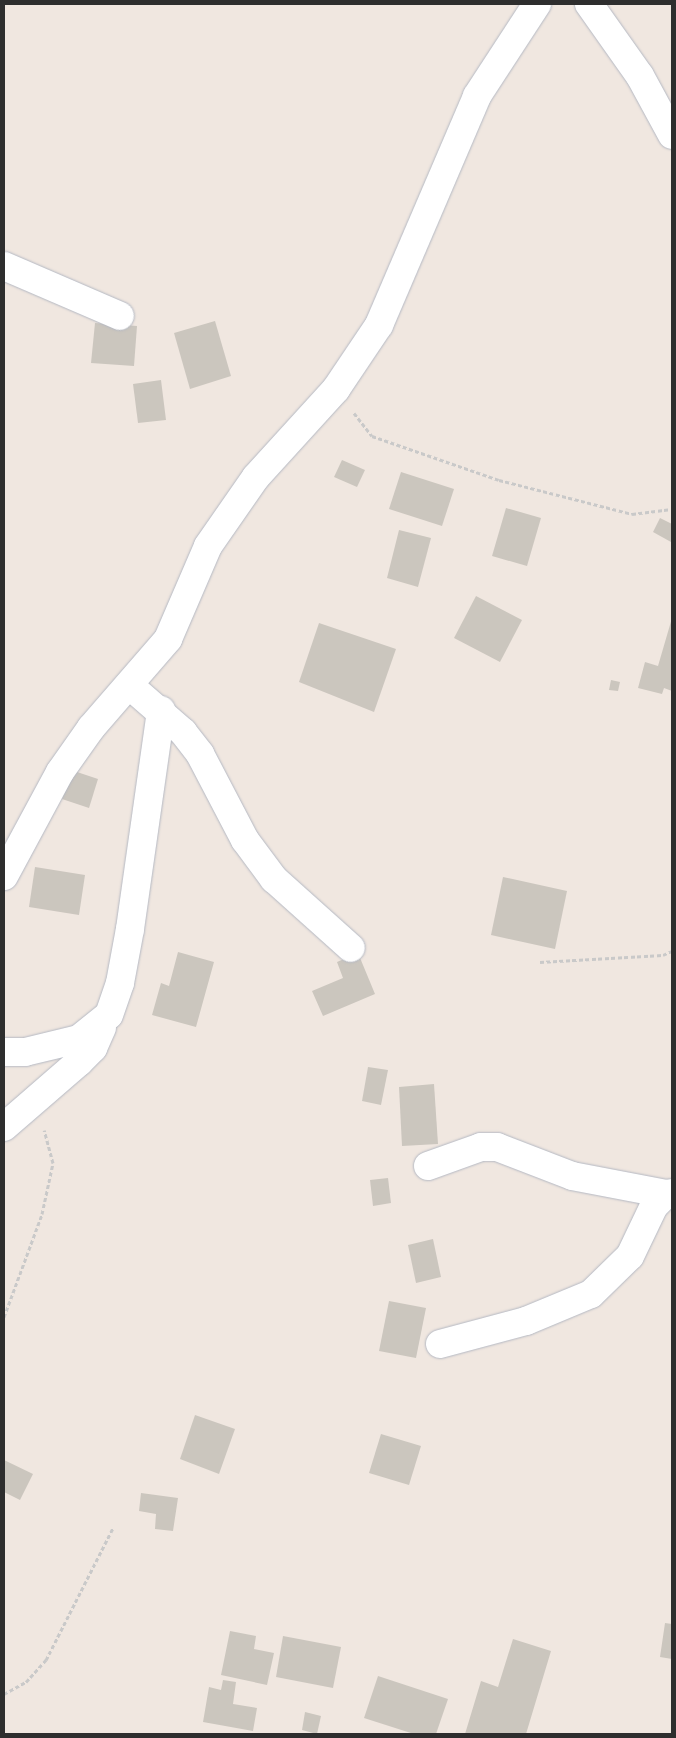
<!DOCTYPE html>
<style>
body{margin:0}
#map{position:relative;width:676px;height:1738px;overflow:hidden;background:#f0e7e0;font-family:"Noto Sans",sans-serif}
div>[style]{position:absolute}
.building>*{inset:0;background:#cbc6be}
.path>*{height:3px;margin-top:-1.5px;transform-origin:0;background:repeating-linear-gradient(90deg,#c9c9c9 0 4px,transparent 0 6.5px)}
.roads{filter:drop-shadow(0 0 1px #b4b8c2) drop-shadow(0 0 1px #b4b8c2)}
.street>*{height:28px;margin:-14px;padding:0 14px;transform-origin:14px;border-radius:14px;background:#fff}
span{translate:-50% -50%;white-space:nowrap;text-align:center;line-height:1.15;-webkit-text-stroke:5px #fff;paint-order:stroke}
.frame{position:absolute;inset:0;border:5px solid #2e2e2e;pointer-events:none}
</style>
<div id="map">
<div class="building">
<div style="clip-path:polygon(215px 321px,231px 376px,190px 389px,174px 333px)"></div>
<div style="clip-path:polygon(95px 323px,137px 326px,134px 366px,91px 363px)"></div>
<div style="clip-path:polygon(161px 380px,166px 420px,138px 423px,133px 384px)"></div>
<div style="clip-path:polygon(342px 460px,365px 470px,357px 487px,334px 477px)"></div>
<div style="clip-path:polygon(401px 472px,454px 489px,442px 526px,389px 509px)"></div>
<div style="clip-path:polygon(506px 508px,541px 518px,527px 566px,492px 556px)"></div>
<div style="clip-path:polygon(660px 518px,672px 524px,671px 542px,653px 532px)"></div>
<div style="clip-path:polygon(399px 530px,431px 538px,418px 587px,387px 578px)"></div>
<div style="clip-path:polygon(476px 596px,522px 620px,500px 662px,454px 638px)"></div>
<div style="clip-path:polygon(672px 618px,672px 691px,664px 688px,662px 694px,638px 688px,645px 662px,658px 666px)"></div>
<div style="clip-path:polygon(319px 623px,396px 649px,374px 712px,299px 682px)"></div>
<div style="clip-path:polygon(611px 680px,620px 682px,618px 691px,609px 690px)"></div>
<div style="clip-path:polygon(71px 770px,98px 779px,89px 808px,62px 799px)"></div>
<div style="clip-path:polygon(35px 867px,85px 875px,79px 915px,29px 907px)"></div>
<div style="clip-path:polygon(503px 877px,567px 891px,555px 949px,491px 935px)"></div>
<div style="clip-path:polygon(178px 952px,214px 962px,196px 1027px,152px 1015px,161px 983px,169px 986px)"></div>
<div style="clip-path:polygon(358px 953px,375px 994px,323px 1016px,312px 991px,343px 978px,337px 962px)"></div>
<div style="clip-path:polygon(368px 1067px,388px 1070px,381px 1105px,362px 1101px)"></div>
<div style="clip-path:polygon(434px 1084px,438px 1144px,402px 1146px,399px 1087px)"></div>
<div style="clip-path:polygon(388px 1178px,391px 1203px,373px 1206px,370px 1180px)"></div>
<div style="clip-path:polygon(433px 1239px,441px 1277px,416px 1283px,408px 1245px)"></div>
<div style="clip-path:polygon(389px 1301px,426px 1308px,416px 1358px,379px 1351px)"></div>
<div style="clip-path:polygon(195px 1415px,235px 1429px,219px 1474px,180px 1459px)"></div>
<div style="clip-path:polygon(381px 1434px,421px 1446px,409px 1485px,369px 1473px)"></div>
<div style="clip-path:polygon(4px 1460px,33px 1474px,20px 1500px,4px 1492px)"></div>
<div style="clip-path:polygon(141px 1493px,178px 1498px,173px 1531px,155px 1529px,156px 1514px,139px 1511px)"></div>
<div style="clip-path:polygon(665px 1623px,672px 1624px,672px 1659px,660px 1657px)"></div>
<div style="clip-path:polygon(230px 1631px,256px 1636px,254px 1649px,274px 1653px,267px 1685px,221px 1675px)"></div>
<div style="clip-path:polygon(283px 1636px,341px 1647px,333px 1688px,276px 1677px)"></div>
<div style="clip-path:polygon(513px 1639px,551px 1651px,526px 1734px,465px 1734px,481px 1681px,498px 1687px)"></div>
<div style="clip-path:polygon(378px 1676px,448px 1699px,436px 1734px,414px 1734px,364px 1718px)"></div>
<div style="clip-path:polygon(223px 1680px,236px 1682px,233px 1704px,257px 1708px,253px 1731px,203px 1722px,209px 1687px,221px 1690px)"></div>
<div style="clip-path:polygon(305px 1712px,321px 1716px,317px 1734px,302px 1730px)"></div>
</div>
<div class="path">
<div style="left:354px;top:413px;width:29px;rotate:52deg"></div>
<div style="left:372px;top:436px;width:134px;rotate:19.1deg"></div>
<div style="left:499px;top:480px;width:137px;rotate:14.3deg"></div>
<div style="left:632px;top:514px;width:40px;rotate:-7.1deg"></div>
<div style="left:540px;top:962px;width:123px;rotate:-3.3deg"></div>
<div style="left:663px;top:955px;width:10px;rotate:-24deg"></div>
<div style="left:4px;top:1317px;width:110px;rotate:-69.7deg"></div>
<div style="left:42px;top:1214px;width:52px;rotate:-77.8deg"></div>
<div style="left:53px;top:1163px;width:34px;rotate:-105deg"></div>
<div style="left:4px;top:1694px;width:25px;rotate:-29deg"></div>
<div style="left:26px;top:1682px;width:30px;rotate:-48deg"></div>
<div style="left:46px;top:1660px;width:148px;rotate:-63.1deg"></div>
</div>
<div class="roads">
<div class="street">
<div style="left:589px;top:4px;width:88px;rotate:54.7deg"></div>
<div style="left:640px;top:76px;width:67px;rotate:61.5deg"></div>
<div style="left:4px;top:266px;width:126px;rotate:23.3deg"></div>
<div style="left:129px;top:685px;width:72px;rotate:41deg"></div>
<div style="left:183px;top:732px;width:28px;rotate:52deg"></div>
<div style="left:200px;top:754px;width:97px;rotate:62.4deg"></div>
<div style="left:245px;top:840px;width:49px;rotate:53.4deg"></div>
<div style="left:274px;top:879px;width:103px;rotate:41.9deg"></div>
<div style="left:4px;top:876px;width:118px;rotate:-61.7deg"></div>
<div style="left:60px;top:772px;width:54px;rotate:-54.8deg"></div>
<div style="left:91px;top:728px;width:118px;rotate:-49.1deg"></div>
<div style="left:168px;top:639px;width:101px;rotate:-66.7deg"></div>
<div style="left:208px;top:546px;width:84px;rotate:-55.2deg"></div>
<div style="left:256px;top:477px;width:119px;rotate:-47.7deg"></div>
<div style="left:336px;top:389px;width:77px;rotate:-56.1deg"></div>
<div style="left:379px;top:325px;width:249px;rotate:-66.8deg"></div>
<div style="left:477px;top:96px;width:110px;rotate:-56.9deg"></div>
<div style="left:4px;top:1052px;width:21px"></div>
<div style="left:25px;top:1052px;width:56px;rotate:-13.5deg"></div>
<div style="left:79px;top:1039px;width:38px;rotate:-39deg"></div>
<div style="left:109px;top:1015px;width:34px;rotate:-71deg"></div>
<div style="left:120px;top:983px;width:55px;rotate:-79.5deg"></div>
<div style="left:130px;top:929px;width:221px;rotate:-81.9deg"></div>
<div style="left:4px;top:1127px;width:99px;rotate:-40.9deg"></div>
<div style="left:79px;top:1062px;width:20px;rotate:-45deg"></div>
<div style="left:93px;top:1048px;width:22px;rotate:-66deg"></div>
<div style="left:428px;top:1166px;width:56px;rotate:-19.7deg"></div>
<div style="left:481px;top:1147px;width:16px"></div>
<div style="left:497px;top:1147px;width:80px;rotate:21.1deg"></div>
<div style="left:572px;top:1176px;width:96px;rotate:10.8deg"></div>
<div style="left:440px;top:1344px;width:89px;rotate:-15deg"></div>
<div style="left:526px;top:1321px;width:70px;rotate:-22.6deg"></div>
<div style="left:591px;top:1294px;width:54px;rotate:-44.3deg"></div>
<div style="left:630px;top:1256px;width:55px;rotate:-64.4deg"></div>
<div style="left:654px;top:1206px;width:17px;rotate:-45deg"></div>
<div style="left:666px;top:1194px;width:6px;rotate:-9deg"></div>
</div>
</div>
<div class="frame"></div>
</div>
